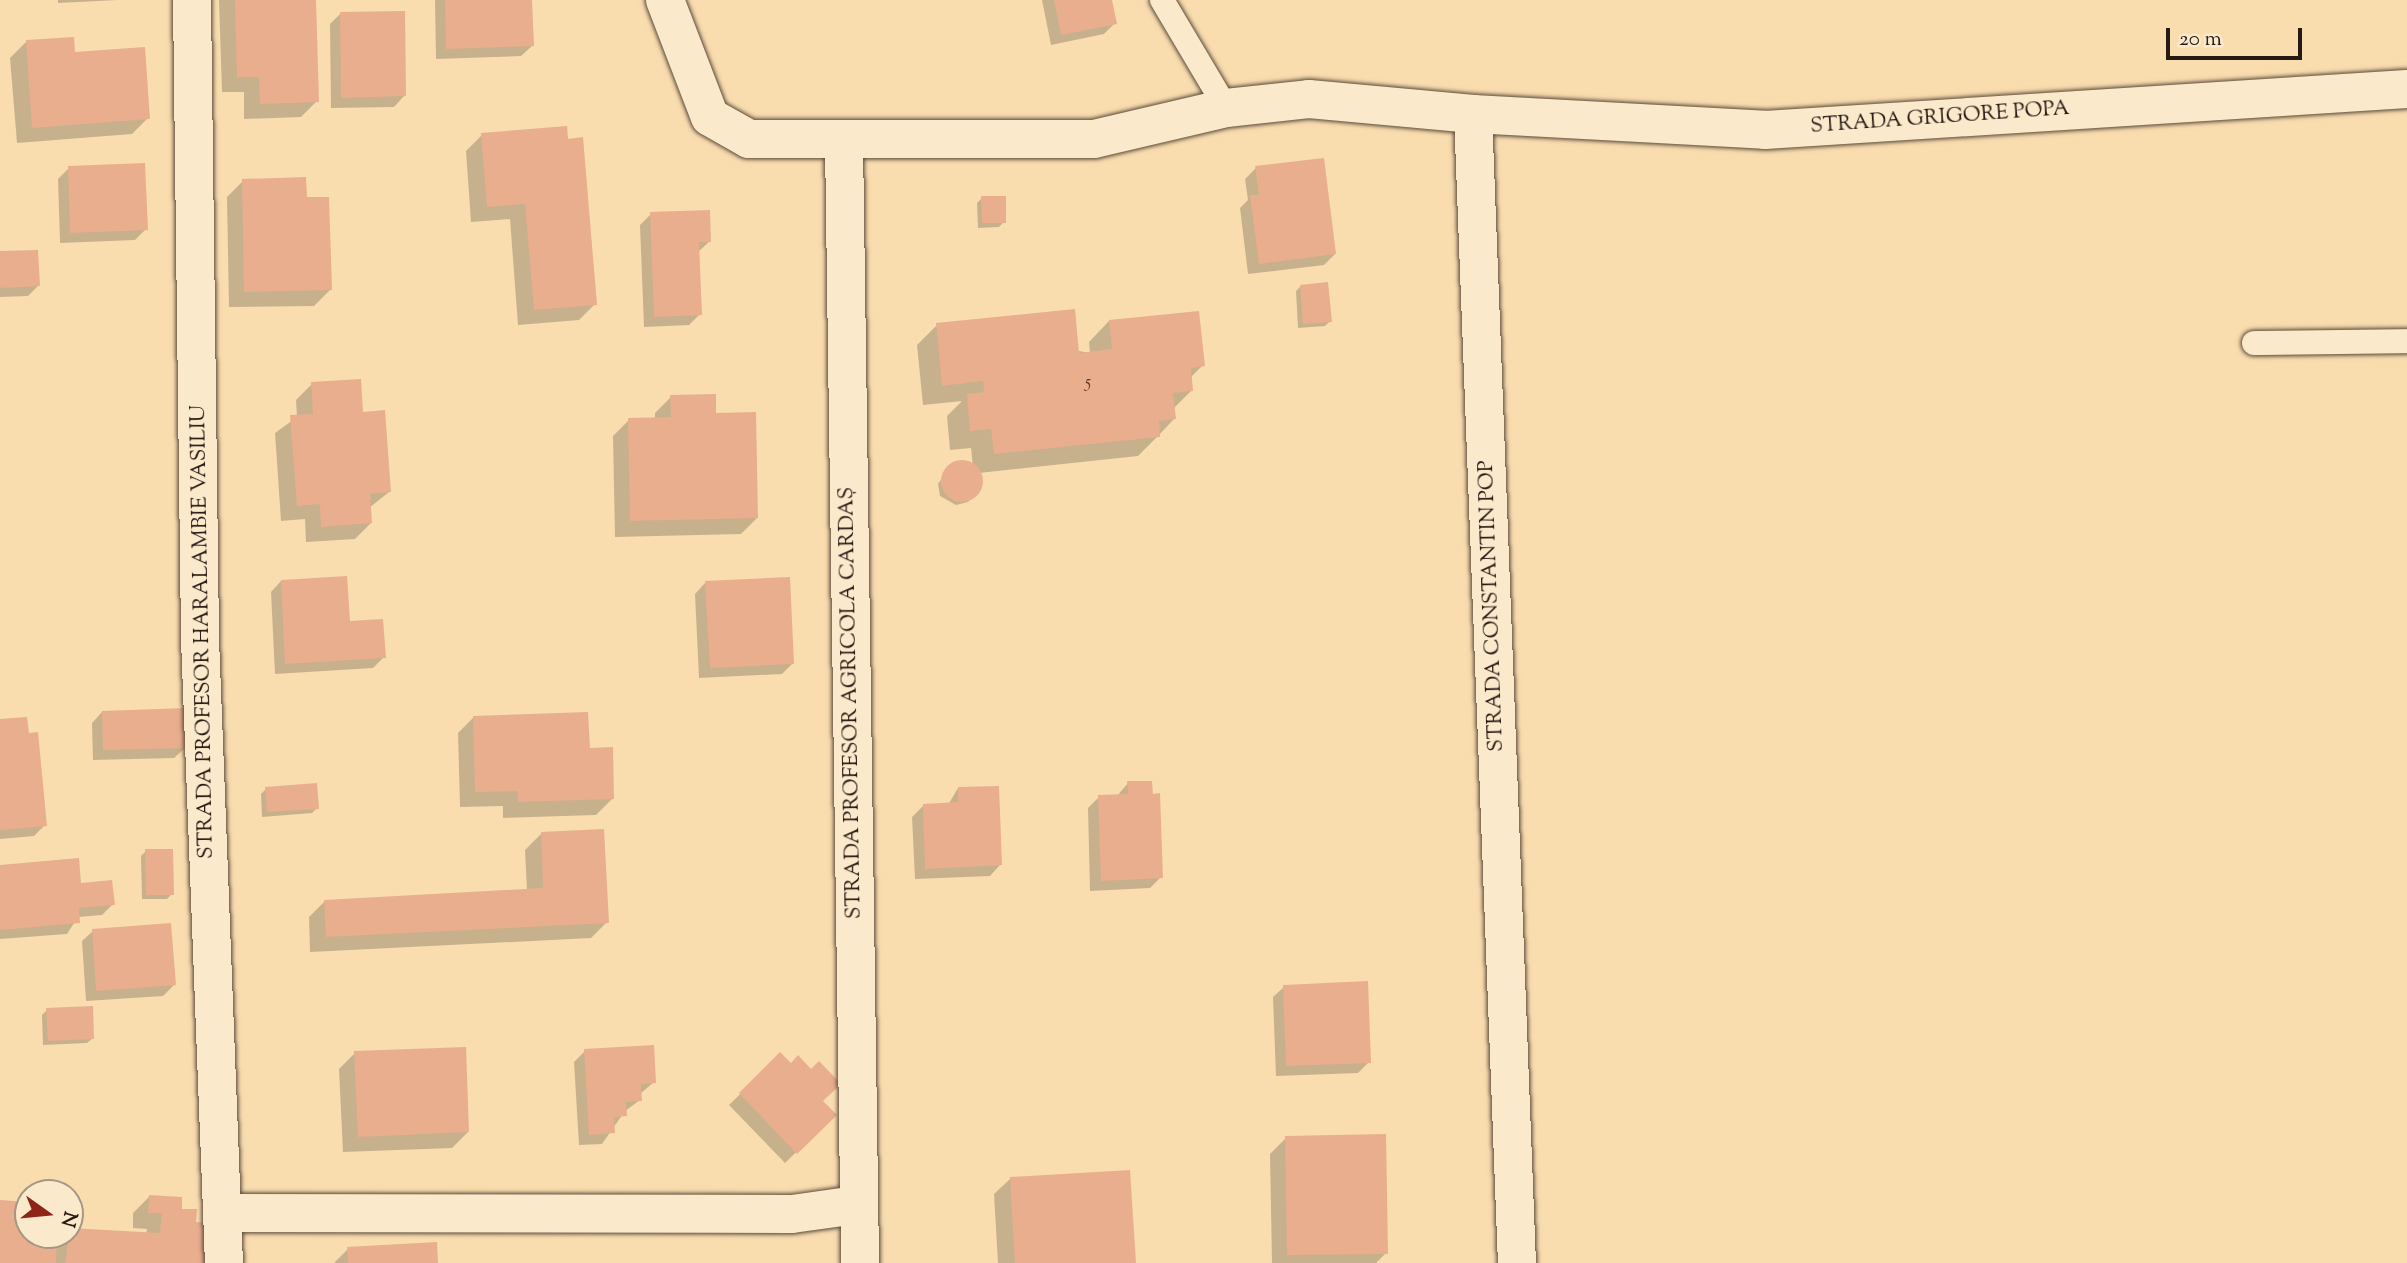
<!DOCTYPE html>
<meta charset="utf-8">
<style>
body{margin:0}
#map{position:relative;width:2407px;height:1263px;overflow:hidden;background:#f9ddaf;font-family:"Sorts Mill Goudy",serif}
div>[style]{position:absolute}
.shadow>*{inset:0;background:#0003}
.building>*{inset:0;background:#e9ae8e}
.round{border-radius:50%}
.roads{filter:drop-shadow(0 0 2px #5c4b3b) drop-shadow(0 0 2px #5c4b3b)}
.service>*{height:24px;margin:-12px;padding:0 12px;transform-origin:12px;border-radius:12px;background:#fbe9cb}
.minor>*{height:38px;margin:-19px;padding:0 19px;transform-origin:19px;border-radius:19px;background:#fbe9cb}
span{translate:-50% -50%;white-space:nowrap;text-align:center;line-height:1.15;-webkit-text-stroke:5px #fbe9cb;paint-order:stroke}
.number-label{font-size:18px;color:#583f32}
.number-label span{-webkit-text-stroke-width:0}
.street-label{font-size:21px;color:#271a14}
.north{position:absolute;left:14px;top:1179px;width:70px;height:70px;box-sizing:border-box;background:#fbe9cb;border:2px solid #a69682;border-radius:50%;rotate:105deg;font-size:19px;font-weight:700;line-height:28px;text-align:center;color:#271a14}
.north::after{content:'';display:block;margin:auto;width:24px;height:32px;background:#8f2418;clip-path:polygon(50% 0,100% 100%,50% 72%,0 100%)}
.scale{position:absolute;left:2166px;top:28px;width:136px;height:32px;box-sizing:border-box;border:4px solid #271a14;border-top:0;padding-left:9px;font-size:21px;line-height:24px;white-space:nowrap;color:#271a14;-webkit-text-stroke:5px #fbe9cb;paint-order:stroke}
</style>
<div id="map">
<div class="shadow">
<div style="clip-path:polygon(58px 0,118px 0,58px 3px)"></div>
<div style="clip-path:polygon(219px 0,314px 0,317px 101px,301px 117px,244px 119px,244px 92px,222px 92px)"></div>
<div style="clip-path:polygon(435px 0,531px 0,532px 46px,521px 56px,436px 59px)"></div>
<div style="clip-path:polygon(1042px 0,1110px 0,1115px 23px,1104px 34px,1051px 45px)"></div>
<div style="clip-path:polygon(340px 14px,404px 96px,394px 107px,331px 108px,330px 24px)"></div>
<div style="clip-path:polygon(26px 42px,148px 118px,132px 134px,17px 143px,10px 58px)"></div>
<div style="clip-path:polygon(482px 135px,595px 304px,579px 320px,518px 325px,510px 219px,471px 222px,466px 151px)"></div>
<div style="clip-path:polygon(69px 168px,146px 229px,135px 240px,60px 243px,58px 179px)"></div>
<div style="clip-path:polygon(1256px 168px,1335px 254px,1324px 265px,1248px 274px,1240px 208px,1248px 200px,1245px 179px)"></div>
<div style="clip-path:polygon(243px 181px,305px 199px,330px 290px,314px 306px,229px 307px,227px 197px)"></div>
<div style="clip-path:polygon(982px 198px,1004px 222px,999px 227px,978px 228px,977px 203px)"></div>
<div style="clip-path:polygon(651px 214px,710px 241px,698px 252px,700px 314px,689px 325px,644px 327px,640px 225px)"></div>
<div style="clip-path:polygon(0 253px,39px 285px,28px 296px,0 297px)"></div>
<div style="clip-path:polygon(1301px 286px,1330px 321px,1325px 326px,1298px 328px,1296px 291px)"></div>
<div style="clip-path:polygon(1109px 321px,1203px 365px,1190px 378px,1192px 390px,1173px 409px,1174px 419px,1158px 436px,1138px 456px,979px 473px,981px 484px,968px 502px,956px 505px,940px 496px,938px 484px,950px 466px,962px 462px,973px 468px,971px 448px,950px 450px,947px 416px,962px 401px,923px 405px,917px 345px,937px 325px,1090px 353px,1089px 342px)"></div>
<div style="clip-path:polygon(312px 384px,389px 492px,369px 508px,371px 523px,355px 539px,306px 542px,305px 519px,281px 521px,275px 433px,297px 417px,296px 400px)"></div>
<div style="clip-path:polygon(671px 397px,714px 415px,757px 518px,741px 534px,615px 537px,613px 436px,629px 420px,655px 419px,655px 413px)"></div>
<div style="clip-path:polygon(281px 581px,348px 623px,384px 657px,373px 668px,275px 674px,271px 592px)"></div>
<div style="clip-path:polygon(705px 583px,793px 663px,782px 674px,699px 678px,695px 594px)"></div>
<div style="clip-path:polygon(102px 712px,185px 748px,174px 758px,93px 760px,92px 723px)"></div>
<div style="clip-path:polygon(474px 717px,588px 750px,612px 799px,596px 815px,503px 818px,503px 806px,460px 807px,458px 733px)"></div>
<div style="clip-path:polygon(0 721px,45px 825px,34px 836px,0 839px)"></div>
<div style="clip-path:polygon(1128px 783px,1161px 877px,1150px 888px,1090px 891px,1088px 808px,1099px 797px,1117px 796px)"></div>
<div style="clip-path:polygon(958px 788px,1000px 865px,990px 876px,915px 879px,912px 817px,923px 806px,948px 805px)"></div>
<div style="clip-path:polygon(266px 789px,317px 808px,312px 813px,262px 817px,261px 794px)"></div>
<div style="clip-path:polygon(541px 834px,607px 922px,591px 938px,310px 952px,309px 917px,325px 901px,527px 891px,525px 850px)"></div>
<div style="clip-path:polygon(146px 851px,172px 894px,167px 899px,142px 899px,141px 856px)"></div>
<div style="clip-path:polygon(0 867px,79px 884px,113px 904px,102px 915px,78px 917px,67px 934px,0 939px)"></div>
<div style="clip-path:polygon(93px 931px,174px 985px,163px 996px,86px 1001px,82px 941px)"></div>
<div style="clip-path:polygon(1284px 987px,1369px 1062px,1358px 1073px,1276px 1076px,1273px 997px)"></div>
<div style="clip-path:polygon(47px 1010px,93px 1038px,87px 1043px,43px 1045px,42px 1015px)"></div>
<div style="clip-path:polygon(585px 1051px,654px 1082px,640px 1094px,640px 1100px,625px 1111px,602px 1144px,579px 1145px,574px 1062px)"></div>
<div style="clip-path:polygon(355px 1053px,468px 1132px,452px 1148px,343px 1152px,339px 1069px)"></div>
<div style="clip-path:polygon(780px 1055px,834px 1115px,785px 1163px,729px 1105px)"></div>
<div style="clip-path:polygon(1286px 1138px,1386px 1253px,1376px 1263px,1272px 1263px,1270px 1154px)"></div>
<div style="clip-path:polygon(1010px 1179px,1134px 1263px,998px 1263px,994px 1194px)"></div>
<div style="clip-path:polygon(149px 1197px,180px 1211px,194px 1224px,208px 1263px,0 1263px,0 1202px,28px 1203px,28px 1235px,55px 1235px,55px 1243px,63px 1235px,146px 1234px,147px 1229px,133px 1228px,133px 1213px)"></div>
<div style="clip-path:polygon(348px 1249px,437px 1263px,334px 1263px)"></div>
</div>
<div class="building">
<div style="clip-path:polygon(235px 0,316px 0,319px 102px,260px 104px,259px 77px,237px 77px)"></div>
<div style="clip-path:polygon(445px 0,532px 0,534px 46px,446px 49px)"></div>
<div style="clip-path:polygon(1054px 0,1112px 0,1117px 24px,1061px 35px)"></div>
<div style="clip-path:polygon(405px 11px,406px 96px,341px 98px,340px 12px)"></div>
<div style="clip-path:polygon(74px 37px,75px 52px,145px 47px,150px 119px,32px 128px,26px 40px)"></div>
<div style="clip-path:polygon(567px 126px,568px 139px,583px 137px,597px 305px,534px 310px,525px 204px,487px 207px,481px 133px)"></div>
<div style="clip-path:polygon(1324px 158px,1336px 254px,1259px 264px,1250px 195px,1259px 195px,1255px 166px)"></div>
<div style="clip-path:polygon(145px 163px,148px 230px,70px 233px,68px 166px)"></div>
<div style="clip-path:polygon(306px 177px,307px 197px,329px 197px,332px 290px,244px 292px,242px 179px)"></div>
<div style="clip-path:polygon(981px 196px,1006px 196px,1006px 223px,982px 223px)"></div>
<div style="clip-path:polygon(710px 210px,711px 242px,699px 242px,702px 315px,654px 317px,650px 212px)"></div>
<div style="clip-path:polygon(38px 250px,40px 286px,0 288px,0 251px)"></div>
<div style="clip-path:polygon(1328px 282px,1332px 322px,1303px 324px,1300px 285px)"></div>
<div style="clip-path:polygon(1075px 309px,1079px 353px,1112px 349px,1109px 320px,1199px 311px,1205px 366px,1191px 368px,1193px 391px,1173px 393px,1176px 419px,1159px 421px,1160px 437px,994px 454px,991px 429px,970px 431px,967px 394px,984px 392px,983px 381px,942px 386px,936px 323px)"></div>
<div style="clip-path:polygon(361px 379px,363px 412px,385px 410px,391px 492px,370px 494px,372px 523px,321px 527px,320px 504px,297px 506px,290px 415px,313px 414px,311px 382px)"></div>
<div style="clip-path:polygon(716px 394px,716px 413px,756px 412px,758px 518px,630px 521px,628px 418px,671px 417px,670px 395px)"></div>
<div class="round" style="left:941px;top:460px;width:42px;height:42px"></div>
<div style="clip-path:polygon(347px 576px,350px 621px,383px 619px,386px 658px,285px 664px,281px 580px)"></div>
<div style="clip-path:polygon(790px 577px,794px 664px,710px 668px,705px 581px)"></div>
<div style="clip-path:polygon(186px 708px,187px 748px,103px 750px,102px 711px)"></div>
<div style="clip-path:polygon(588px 712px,590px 748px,613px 747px,614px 799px,518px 802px,518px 791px,475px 792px,473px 716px)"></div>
<div style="clip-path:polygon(27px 717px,29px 733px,38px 732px,47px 826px,0 830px,0 719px)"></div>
<div style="clip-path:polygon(1127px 781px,1152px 781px,1153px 794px,1160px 793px,1163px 878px,1101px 881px,1098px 795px,1128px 794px)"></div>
<div style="clip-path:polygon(317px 783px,319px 809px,267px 812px,265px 787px)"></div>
<div style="clip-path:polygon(999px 786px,1002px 865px,925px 869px,923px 804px,958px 802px,958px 787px)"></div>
<div style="clip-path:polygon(604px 829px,609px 923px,326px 937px,324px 900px,543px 888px,541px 832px)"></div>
<div style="clip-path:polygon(145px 849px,173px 849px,174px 895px,146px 895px)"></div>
<div style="clip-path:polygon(79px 858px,81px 883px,112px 880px,115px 905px,79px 908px,80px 923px,0 930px,0 865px)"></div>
<div style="clip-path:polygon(171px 923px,176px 985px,96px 991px,92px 929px)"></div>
<div style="clip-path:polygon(1368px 981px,1371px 1063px,1286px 1066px,1283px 985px)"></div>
<div style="clip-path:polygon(93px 1006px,94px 1039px,48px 1041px,46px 1008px)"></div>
<div style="clip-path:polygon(654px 1045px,656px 1083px,641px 1084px,642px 1101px,626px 1102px,627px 1116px,614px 1117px,615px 1133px,589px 1135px,584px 1049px)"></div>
<div style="clip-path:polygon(466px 1047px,469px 1132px,358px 1137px,354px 1051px)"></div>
<div style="clip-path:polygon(780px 1052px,791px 1063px,798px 1055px,811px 1069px,819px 1061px,841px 1084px,823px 1101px,837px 1115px,797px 1154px,739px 1093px)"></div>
<div style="clip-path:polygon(1386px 1134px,1388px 1254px,1287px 1255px,1285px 1136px)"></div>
<div style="clip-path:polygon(1130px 1170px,1136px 1263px,1015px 1263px,1010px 1177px)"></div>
<div style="clip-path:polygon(149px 1195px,182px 1197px,182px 1209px,197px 1209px,196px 1222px,211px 1223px,209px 1263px,65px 1263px,70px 1228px,160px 1233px,162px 1213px,148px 1213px)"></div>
<div style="clip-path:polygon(0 1200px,28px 1202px,28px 1235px,57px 1235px,56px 1263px,0 1263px)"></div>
<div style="clip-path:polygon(437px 1242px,438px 1263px,348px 1263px,347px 1247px)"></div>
</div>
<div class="roads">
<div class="service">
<div style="left:1162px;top:0;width:126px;rotate:59.3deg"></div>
<div style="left:2254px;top:343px;width:153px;rotate:-0.7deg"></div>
</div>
<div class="minor">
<div style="left:192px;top:0;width:639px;rotate:89.28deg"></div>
<div style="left:200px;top:639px;width:624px;rotate:87.8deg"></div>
<div style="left:665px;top:0;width:125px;rotate:69deg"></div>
<div style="left:710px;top:117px;width:45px;rotate:29.4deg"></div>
<div style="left:749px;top:139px;width:345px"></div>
<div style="left:1094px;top:139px;width:136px;rotate:-13.2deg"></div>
<div style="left:1226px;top:108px;width:83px;rotate:-6.2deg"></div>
<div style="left:1309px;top:99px;width:165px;rotate:5.2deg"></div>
<div style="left:1473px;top:114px;width:1150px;rotate:87.81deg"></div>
<div style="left:1473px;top:114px;width:292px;rotate:3.1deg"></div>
<div style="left:1765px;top:130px;width:643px;rotate:-3.65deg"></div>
<div style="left:844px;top:142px;width:1121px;rotate:89.18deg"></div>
<div style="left:223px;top:1213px;width:569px;rotate:0.1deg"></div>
<div style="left:792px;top:1214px;width:66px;rotate:-7.9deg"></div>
</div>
</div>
<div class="number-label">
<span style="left:1088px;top:383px">5</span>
</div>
<div class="street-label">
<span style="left:1940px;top:118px;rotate:-4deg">STRADA GRIGORE POPA</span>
<span style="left:1492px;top:606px;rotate:-92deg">STRADA CONSTANTIN POP</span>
<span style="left:203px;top:632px;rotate:-91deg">STRADA PROFESOR HARALAMBIE VASILIU</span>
<span style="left:851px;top:703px;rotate:-91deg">STRADA PROFESOR AGRICOLA CARDAȘ</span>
</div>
<div class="north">N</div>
<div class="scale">20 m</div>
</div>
